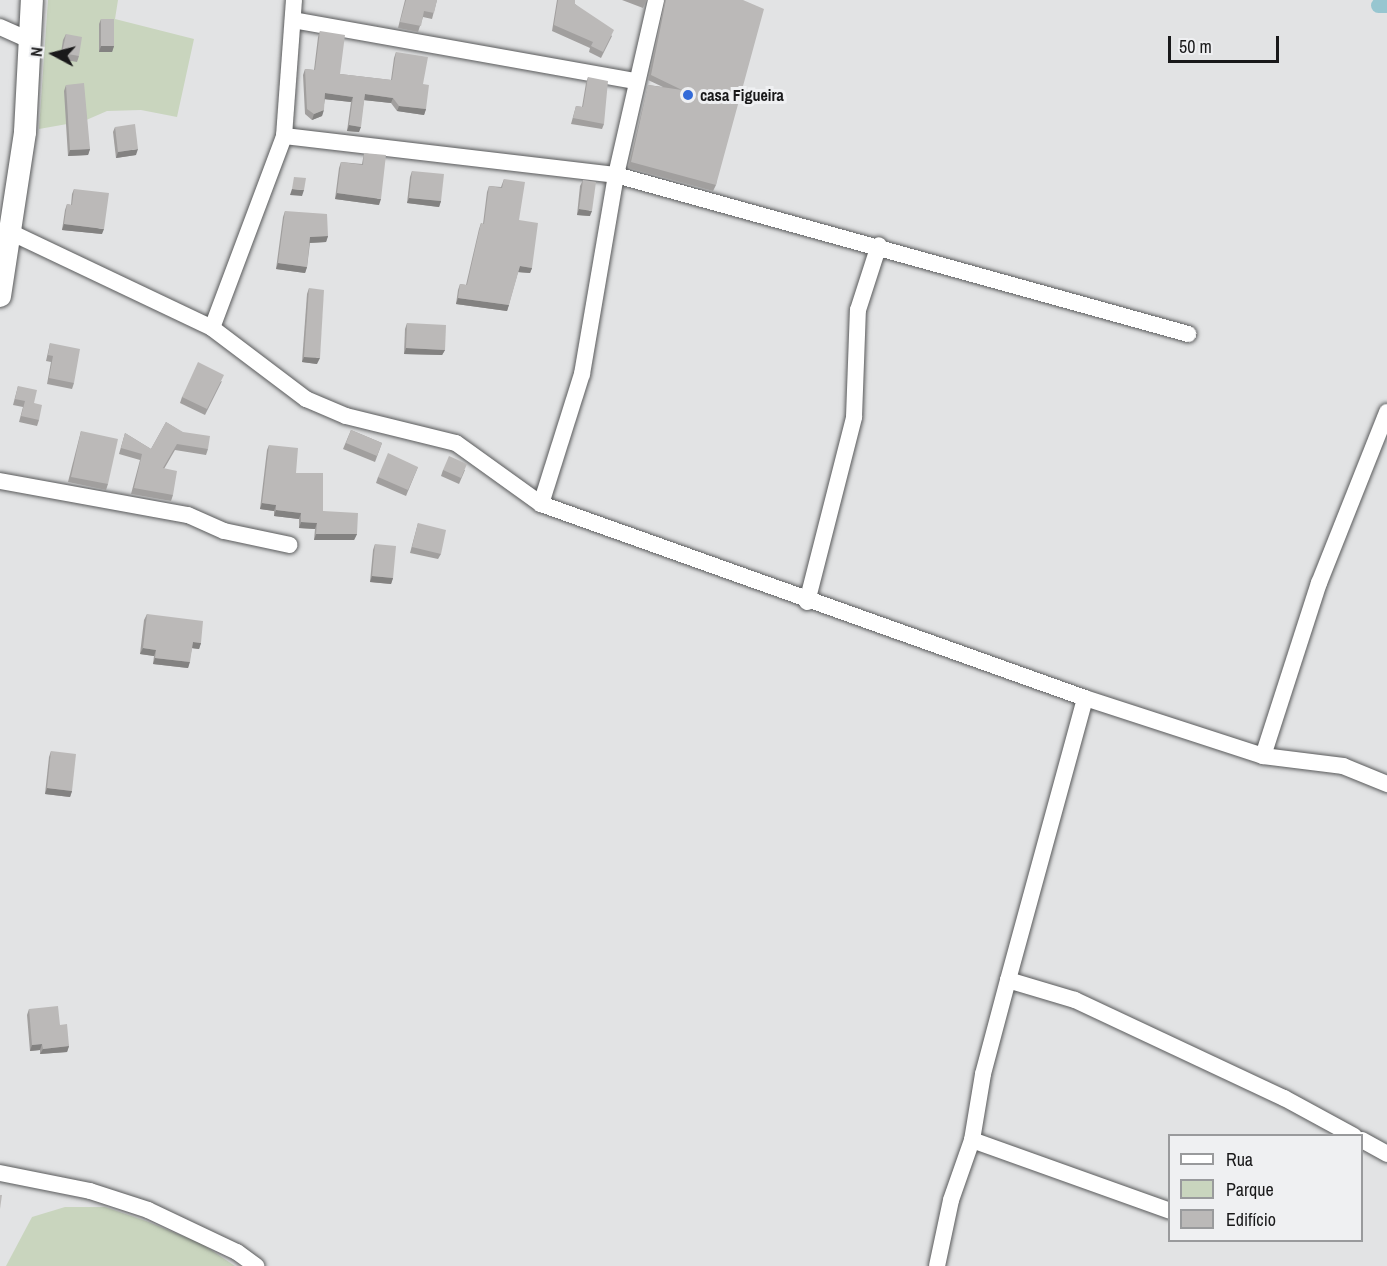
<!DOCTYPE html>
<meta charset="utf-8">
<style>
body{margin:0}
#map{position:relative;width:1387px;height:1266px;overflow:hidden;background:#e2e3e4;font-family:"Archivo Narrow",sans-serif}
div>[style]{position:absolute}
.green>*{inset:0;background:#c9d5be}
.canal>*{height:15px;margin:-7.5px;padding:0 7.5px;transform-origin:7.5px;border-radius:7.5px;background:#97c6d0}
.roads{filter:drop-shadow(0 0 2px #595a5b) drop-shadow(0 0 2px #595a5b)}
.street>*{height:16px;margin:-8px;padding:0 8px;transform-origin:8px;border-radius:8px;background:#fff}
.secondary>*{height:22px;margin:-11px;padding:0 11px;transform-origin:11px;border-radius:11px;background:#fff}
.wall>*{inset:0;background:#a19f9e}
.shaded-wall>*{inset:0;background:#838281}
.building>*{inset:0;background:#bbb9b8}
.dots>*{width:16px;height:16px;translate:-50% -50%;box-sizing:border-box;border:3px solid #eff0f2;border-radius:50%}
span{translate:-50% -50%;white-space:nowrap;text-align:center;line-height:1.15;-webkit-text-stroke:6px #eff0f2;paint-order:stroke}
.poi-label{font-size:16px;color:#19191a;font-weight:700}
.left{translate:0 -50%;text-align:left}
.legend{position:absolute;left:1168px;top:1134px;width:195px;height:108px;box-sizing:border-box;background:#eff0f2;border:2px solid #999a9c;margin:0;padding:8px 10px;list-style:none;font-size:18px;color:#19191a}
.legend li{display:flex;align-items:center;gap:12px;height:30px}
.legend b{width:30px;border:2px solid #999a9c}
.north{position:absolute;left:24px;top:24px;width:60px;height:60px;-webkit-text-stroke:4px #eff0f2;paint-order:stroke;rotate:277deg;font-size:16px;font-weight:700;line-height:24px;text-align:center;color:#19191a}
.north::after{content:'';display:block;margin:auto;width:21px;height:27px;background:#19191a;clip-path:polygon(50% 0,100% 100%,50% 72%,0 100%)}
.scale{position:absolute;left:1168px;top:36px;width:111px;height:27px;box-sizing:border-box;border:3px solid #19191a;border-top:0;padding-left:8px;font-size:18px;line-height:21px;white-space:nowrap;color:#19191a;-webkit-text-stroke:4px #eff0f2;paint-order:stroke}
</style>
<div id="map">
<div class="green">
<div style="clip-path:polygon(48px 0,118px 0,115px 19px,194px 39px,177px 117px,141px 110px,107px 111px,84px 121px,39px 129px)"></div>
<div style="clip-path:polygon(65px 1207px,105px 1207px,146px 1221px,202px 1244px,235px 1266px,6px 1266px,32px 1217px)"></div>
</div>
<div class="canal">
<div style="left:1378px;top:5px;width:9px"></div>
</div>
<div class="roads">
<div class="street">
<div style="left:293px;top:20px;width:347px;rotate:10.1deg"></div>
<div style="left:0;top:27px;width:34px;rotate:24deg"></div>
<div style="left:284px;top:136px;width:334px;rotate:6.7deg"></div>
<div style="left:616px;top:175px;width:594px;rotate:15.53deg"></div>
<div style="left:10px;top:232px;width:224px;rotate:25.4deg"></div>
<div style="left:212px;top:328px;width:118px;rotate:37.1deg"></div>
<div style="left:306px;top:399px;width:43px;rotate:23deg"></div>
<div style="left:346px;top:416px;width:113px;rotate:13.8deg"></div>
<div style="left:456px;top:443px;width:105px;rotate:35.7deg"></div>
<div style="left:541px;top:504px;width:578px;rotate:19.63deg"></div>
<div style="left:212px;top:328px;width:205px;rotate:-69.4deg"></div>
<div style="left:284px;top:136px;width:136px;rotate:-85.8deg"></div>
<div style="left:0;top:481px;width:191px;rotate:10.3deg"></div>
<div style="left:188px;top:515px;width:39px;rotate:24deg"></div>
<div style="left:224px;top:531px;width:67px;rotate:12deg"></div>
<div style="left:541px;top:504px;width:136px;rotate:-72.5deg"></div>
<div style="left:582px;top:374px;width:202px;rotate:-80.3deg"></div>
<div style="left:616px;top:175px;width:180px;rotate:-77.1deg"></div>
<div style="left:807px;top:602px;width:191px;rotate:-75.7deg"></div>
<div style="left:854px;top:417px;width:107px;rotate:-87.9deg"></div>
<div style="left:858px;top:310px;width:68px;rotate:-72.1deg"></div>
<div style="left:1263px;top:756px;width:182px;rotate:-72.1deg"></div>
<div style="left:1319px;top:583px;width:184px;rotate:-68.3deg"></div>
<div style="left:1354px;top:1136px;width:80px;rotate:-151.5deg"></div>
<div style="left:1284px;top:1098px;width:231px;rotate:-154.9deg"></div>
<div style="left:1075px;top:1000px;width:70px;rotate:-163.4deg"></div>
<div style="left:1008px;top:980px;width:292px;rotate:-74.7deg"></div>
<div style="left:1085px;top:698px;width:187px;rotate:18deg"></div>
<div style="left:1263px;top:756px;width:81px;rotate:7.1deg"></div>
<div style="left:1343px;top:766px;width:48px;rotate:22.2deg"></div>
<div style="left:972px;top:1140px;width:67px;rotate:-80.5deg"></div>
<div style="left:983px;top:1074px;width:97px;rotate:-75.1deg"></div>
<div style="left:1362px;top:1140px;width:29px;rotate:29deg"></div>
<div style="left:0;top:1173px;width:92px;rotate:11.3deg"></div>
<div style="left:90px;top:1191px;width:61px;rotate:18.1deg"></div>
<div style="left:148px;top:1210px;width:98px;rotate:25.3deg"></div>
<div style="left:237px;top:1252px;width:24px;rotate:36deg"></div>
<div style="left:937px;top:1266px;width:67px;rotate:-78deg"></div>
<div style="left:951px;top:1200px;width:64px;rotate:-70.7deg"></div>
<div style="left:972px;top:1140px;width:210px;rotate:19.7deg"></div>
</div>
<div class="secondary">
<div style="left:0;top:296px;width:166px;rotate:-81.3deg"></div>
<div style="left:25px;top:132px;width:132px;rotate:-87deg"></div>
</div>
</div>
<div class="wall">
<div style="clip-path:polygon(405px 0,437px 0,432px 19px,423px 17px,418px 32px,398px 28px)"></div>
<div style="clip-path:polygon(557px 0,575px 0,575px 4px,612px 36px,601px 58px,589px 52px,590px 48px,552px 31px)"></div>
<div style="clip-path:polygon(622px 0,647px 0,643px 8px)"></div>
<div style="clip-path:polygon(665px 0,743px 0,716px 185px,713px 191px,628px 168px,648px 85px,663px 87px,648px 80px)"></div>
<div style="clip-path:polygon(101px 19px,114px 46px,112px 52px,99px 52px,99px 24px)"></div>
<div style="clip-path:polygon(320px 31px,340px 74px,391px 80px,394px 58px,396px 52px,423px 84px,426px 109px,424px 115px,397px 111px,391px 103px,364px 100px,359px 132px,347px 131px,351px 102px,325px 99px,322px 116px,312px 120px,305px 114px,303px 75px,305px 69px,314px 70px,318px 37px)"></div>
<div style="clip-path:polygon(66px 34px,79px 56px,77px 62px,60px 59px,63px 40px)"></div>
<div style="clip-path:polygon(588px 77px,604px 124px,602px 129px,571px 124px,576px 106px,582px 107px,586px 83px)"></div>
<div style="clip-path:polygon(66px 85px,90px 149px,88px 155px,68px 156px,64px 91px)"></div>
<div style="clip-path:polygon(115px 127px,136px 155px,116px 158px,113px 132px)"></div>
<div style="clip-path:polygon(364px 153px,379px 205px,335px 199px,339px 168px,341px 162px,362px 164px)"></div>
<div style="clip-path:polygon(412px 171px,441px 201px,439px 207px,407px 203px,410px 177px)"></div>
<div style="clip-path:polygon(504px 179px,519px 220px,532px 268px,530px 273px,518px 272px,507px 311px,456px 304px,458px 290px,460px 284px,466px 285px,479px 229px,481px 223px,483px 224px,487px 192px,489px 186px,501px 187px)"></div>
<div style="clip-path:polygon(583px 180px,590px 216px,577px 215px,580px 186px)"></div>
<div style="clip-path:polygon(74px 189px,102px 234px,62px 230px,65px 210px,67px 204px,71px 205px,72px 194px)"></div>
<div style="clip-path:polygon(285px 211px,328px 236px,326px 242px,310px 243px,307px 267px,305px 273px,276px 269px,283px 217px)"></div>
<div style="clip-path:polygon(309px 288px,317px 364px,302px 362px,307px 294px)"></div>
<div style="clip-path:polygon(407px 323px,445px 350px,442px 355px,404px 354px,405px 329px)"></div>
<div style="clip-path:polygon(50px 343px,74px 383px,72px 389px,47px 384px,51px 362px,46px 361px)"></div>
<div style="clip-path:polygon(222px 381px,205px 415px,180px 403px,182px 397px)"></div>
<div style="clip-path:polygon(18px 386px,34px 403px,39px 420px,37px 426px,19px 422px,23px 407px,13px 405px)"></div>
<div style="clip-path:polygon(166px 422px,208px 449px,206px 455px,175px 450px,164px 469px,173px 495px,171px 501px,131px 494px,140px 460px,119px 454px,125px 433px,151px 449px)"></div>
<div style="clip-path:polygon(351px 430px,382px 443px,375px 462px,343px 449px)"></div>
<div style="clip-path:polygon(81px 431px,108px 484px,106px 490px,68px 482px)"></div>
<div style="clip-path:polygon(269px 445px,296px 473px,323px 511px,357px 534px,354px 540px,314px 540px,315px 529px,299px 528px,299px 519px,274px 516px,274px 511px,260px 509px,267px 450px)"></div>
<div style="clip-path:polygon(418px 467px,406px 496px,376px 483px,378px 477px)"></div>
<div style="clip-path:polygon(443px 470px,465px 470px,459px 484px,441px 476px)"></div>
<div style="clip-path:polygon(418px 523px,441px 554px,438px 559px,410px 553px)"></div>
<div style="clip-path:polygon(375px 544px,393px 578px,391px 584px,370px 582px,373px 550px)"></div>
<div style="clip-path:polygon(147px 614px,201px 643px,199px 649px,192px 648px,188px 668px,153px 664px,154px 656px,140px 654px,144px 620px)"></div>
<div style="clip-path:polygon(51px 751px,72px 791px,70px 797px,45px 794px,49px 757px)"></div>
<div style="clip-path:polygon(29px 1009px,60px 1025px,69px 1046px,67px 1052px,40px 1054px,40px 1050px,30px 1051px,27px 1015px)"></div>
</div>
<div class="shaded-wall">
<div style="clip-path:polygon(101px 46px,114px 46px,112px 52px,99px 52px)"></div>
<div style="clip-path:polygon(325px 93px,353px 97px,351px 102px,323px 99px)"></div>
<div style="clip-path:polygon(365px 94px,393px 98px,391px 103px,363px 100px)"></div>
<div style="clip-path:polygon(399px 106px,426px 109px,424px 115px,397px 111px)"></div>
<div style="clip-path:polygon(324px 110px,322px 116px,312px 120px,314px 114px)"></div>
<div style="clip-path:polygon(349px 125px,361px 127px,359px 132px,347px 131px)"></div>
<div style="clip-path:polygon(90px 149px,88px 155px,68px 156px,70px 150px)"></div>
<div style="clip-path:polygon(138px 149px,136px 155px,116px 158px,118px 152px)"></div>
<div style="clip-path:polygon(292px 189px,304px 190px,302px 196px,290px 195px)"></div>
<div style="clip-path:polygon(337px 193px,381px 199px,379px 205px,335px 199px)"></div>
<div style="clip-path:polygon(409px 198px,441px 201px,439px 207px,407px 203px)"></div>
<div style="clip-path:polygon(579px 209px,592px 211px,590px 216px,577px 215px)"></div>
<div style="clip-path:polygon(64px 224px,104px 229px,102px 234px,62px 230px)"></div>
<div style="clip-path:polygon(328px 236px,326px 242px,308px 243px,310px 237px)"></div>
<div style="clip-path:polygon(278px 263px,307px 267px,305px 273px,276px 269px)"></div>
<div style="clip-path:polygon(520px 266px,532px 268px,530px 273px,517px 272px)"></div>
<div style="clip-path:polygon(458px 298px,509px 305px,507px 311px,456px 304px)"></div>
<div style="clip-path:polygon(406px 348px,445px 350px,442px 355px,404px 354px)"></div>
<div style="clip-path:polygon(304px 357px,320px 358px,317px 364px,302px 362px)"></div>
<div style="clip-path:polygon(262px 503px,276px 505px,274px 511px,260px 509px)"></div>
<div style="clip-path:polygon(276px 510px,301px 513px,299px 519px,274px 516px)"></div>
<div style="clip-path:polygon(301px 522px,317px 523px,315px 529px,299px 528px)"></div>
<div style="clip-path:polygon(316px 534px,357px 534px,354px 540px,314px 540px)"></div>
<div style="clip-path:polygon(372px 576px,393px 578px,391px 584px,370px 582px)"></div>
<div style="clip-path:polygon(193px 642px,201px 643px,199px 649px,191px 648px)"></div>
<div style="clip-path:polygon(143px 648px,156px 650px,154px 656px,140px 654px)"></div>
<div style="clip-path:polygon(155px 658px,190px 662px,188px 668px,153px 664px)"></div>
<div style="clip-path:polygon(47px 788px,72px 791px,70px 797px,45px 794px)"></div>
<div style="clip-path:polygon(42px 1044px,40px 1050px,30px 1051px,32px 1045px)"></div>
<div style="clip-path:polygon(69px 1046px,67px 1052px,40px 1054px,43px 1049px)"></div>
</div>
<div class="building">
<div style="clip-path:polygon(406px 0,437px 0,434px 13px,424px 11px,421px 26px,400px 22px)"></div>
<div style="clip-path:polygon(558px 0,575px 0,575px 4px,614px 30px,603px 52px,591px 46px,593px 42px,554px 25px)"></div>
<div style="clip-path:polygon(666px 0,743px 0,764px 9px,716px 185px,631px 162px,648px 85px,682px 90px,651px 75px)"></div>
<div style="clip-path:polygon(101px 19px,114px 19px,114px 46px,101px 46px)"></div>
<div style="clip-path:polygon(320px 31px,345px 35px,340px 74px,392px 80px,396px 52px,428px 57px,423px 84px,429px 85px,426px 109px,399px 106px,393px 98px,365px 94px,361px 127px,349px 125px,353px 97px,325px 93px,324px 110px,314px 114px,307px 109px,305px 69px,315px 70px)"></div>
<div style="clip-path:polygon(66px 34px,82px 37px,79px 56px,62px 53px)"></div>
<div style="clip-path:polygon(588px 77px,608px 81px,604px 124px,573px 118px,576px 106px,583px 107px)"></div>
<div style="clip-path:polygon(84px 83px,90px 149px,70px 150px,66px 85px)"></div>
<div style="clip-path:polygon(135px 124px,138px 149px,118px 152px,115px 127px)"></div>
<div style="clip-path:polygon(364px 153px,386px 155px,381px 199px,337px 193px,341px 162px,363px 165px)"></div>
<div style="clip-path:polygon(412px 171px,444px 174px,441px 201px,409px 198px)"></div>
<div style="clip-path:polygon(294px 177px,306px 178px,304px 190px,292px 189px)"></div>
<div style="clip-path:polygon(504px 179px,525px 182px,519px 220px,538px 223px,532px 268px,520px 266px,509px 305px,458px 298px,460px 284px,467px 285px,481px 223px,484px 224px,489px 186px,502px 188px)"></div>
<div style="clip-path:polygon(583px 180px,596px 182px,592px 211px,579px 209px)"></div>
<div style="clip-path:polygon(74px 189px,109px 193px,104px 229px,64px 224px,67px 204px,72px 205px)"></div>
<div style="clip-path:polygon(285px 211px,327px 214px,328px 236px,310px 237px,307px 267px,278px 263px)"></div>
<div style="clip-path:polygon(309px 288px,324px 290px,320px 358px,304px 357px)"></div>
<div style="clip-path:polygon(407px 323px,446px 325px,445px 350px,406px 348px)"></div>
<div style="clip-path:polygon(50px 343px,80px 349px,74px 383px,49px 378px,53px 356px,48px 355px)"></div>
<div style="clip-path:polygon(198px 362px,224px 375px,207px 409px,182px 397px)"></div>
<div style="clip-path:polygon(18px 386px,37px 390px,34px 403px,30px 402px,42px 405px,39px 420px,21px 416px,25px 401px,15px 399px)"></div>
<div style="clip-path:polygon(166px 422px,183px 432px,210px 436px,208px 449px,177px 444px,163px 468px,177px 471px,173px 495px,134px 488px,142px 454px,121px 448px,125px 433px,151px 449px)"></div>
<div style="clip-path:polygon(351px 430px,382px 443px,377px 456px,346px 443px)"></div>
<div style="clip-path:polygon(81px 431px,118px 439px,108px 484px,71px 477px)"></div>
<div style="clip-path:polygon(269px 445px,298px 448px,296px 473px,323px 473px,323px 511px,358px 513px,357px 534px,316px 534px,317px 523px,301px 522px,301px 513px,276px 510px,276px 505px,262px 503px)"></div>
<div style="clip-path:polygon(388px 453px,418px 467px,408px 490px,378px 477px)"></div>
<div style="clip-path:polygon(449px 456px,467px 464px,461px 478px,443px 470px)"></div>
<div style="clip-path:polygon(418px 523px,446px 530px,441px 554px,412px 547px)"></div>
<div style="clip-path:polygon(375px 544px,396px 546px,393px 578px,372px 576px)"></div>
<div style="clip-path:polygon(147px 614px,203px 621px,201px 643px,193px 642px,190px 662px,155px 658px,156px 650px,143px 648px)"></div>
<div style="clip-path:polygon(51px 751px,76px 754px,72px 791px,47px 788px)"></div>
<div style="clip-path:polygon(58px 1006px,60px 1025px,67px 1024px,69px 1046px,43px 1049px,42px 1044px,32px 1045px,29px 1009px)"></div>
<div style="clip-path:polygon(0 1195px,2px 1195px,0 1209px)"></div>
</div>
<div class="dots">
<div style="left:688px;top:95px;background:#326ad8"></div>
</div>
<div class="poi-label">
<span class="left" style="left:700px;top:95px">casa Figueira</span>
</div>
<ul class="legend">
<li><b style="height:8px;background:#fff"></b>Rua</li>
<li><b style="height:16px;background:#c9d5be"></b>Parque</li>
<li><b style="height:16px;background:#bbb9b8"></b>Edifício</li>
</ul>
<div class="north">N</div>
<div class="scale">50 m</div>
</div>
